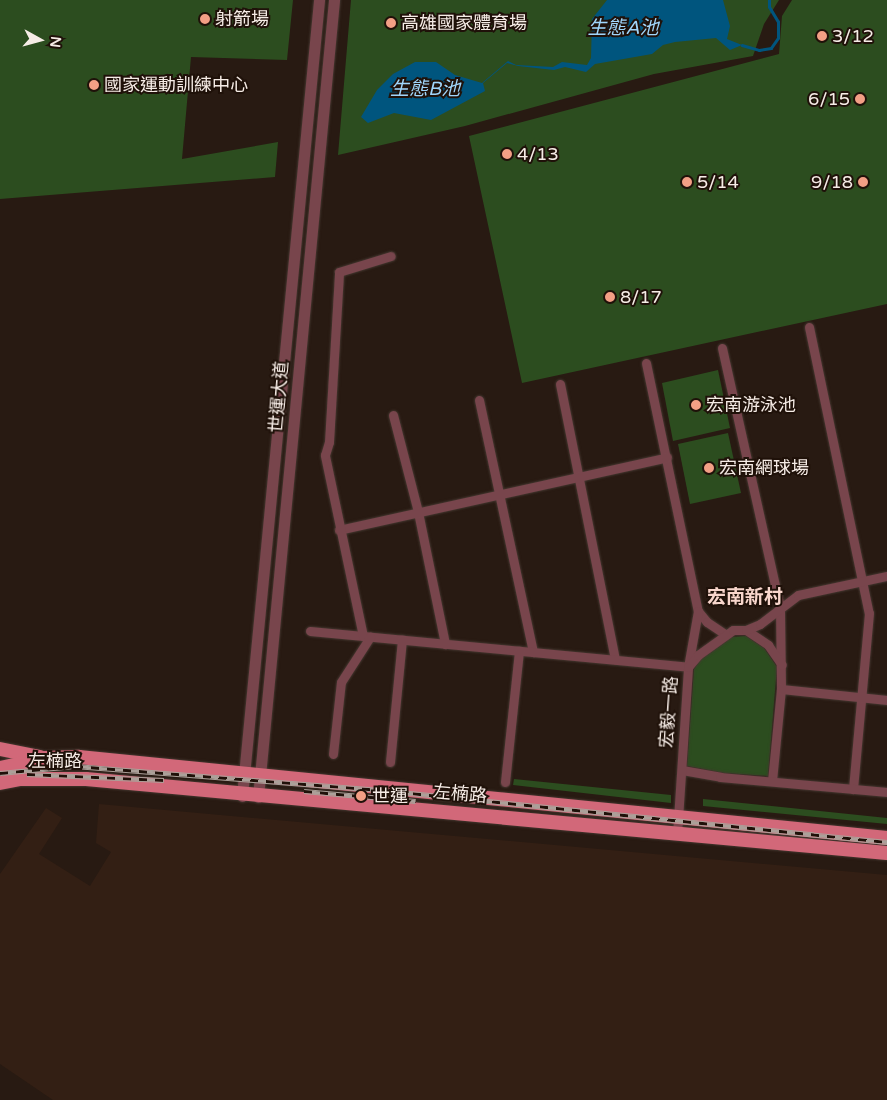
<!DOCTYPE html>
<meta charset="utf-8">
<style>
body{margin:0}
#map{position:relative;width:887px;height:1100px;overflow:hidden;background:#281a12;font-family:"Varela Round","Noto Sans TC",sans-serif}
div>[style]{position:absolute}
.built>*{inset:0;background:#331f14}
.green>*{inset:0;background:#2c4d1f}
.water>*{inset:0;background:#00557e}
.stream>*{height:2.5px;margin:-1.25px;padding:0 1.25px;transform-origin:1.25px;border-radius:1.25px;background:#00557e}
.roads{filter:drop-shadow(0 0 1px #453730) drop-shadow(0 0 1px #453730)}
.minor>*{height:9px;margin:-4.5px;padding:0 4.5px;transform-origin:4.5px;border-radius:4.5px;background:#78454c}
.tertiary>*{height:11px;margin:-5.5px;padding:0 5.5px;transform-origin:5.5px;border-radius:5.5px;background:#78454c}
.primary>*{height:14px;margin:-7px;padding:0 7px;transform-origin:7px;border-radius:7px;background:#d26879}
.rail>*{height:4.5px;margin-top:-2.25px;transform-origin:0;background:repeating-linear-gradient(90deg,#1f1109 0 8px,#aba099 0 16px);box-sizing:border-box;border-block:1px solid #aba099}
.dots>*{width:14px;height:14px;translate:-50% -50%;box-sizing:border-box;border:2px solid #1f1109;border-radius:50%}
span{translate:-50% -50%;white-space:nowrap;text-align:center;line-height:1.15;-webkit-text-stroke:4px #1f1109;paint-order:stroke}
.poi-label{font-size:18px;color:#f6ece6}
.left{translate:0 -50%;text-align:left}
.right{translate:-100% -50%;text-align:right}
.street-label{font-size:18px;color:#f6ece6}
.water-label{font-size:19px;color:#a0d6fb;font-style:italic}
.neighbourhood-label{font-size:19px;color:#f8d6cc;font-weight:700}
.north{position:absolute;left:15px;top:15px;width:50px;height:50px;-webkit-text-stroke:4px #1f1109;paint-order:stroke;rotate:97deg;font-size:14px;font-weight:700;line-height:20px;text-align:center;color:#f6ece6}
.north::after{content:'';display:block;margin:auto;width:18px;height:22px;background:#f6ece6;clip-path:polygon(50% 0,100% 100%,50% 72%,0 100%)}
</style>
<div id="map">
<div class="built">
<div style="clip-path:polygon(99px 804px,887px 875px,887px 1100px,53px 1100px,0 1064px,0 874px,46px 808px,62px 818px,39px 854px,90px 886px,111px 852px,96px 843px)"></div>
</div>
<div class="green">
<div style="clip-path:polygon(0 0,293px 0,287px 60px,191px 57px,182px 159px,278px 142px,275px 177px,0 199px)"></div>
<div style="clip-path:polygon(351px 0,779px 0,764px 24px,753px 56px,654px 74px,465px 126px,338px 155px)"></div>
<div style="clip-path:polygon(792px 0,887px 0,887px 304px,522px 383px,469px 136px,779px 54px,782px 16px)"></div>
<div style="clip-path:polygon(718px 370px,730px 428px,673px 441px,662px 383px)"></div>
<div style="clip-path:polygon(728px 433px,741px 493px,690px 504px,678px 444px)"></div>
<div style="clip-path:polygon(746px 636px,764px 648px,777px 667px,768px 776px,724px 773px,687px 766px,694px 669px,703px 656px,730px 637px)"></div>
<div style="clip-path:polygon(514px 779px,671px 795px,671px 803px,513px 785px)"></div>
<div style="clip-path:polygon(703px 799px,887px 818px,887px 824px,703px 806px)"></div>
</div>
<div class="water">
<div style="clip-path:polygon(607px 0,723px 0,730px 26px,727px 39px,742px 45px,730px 50px,716px 38px,675px 42px,663px 45px,652px 54px,595px 64px,586px 72px,565px 67px,554px 70px,518px 66px,507px 63px,483px 83px,485px 91px,431px 120px,394px 113px,368px 123px,361px 117px,377px 90px,393px 74px,415px 62px,436px 62px,455px 75px,482px 83px,508px 61px,516px 65px,553px 67px,562px 62px,587px 65px,591px 58px,592px 19px)"></div>
</div>
<div class="stream">
<div style="left:742px;top:45px;width:18px;rotate:16deg"></div>
<div style="left:759px;top:50px;width:12px;rotate:-9deg"></div>
<div style="left:771px;top:48px;width:12px;rotate:-55deg"></div>
<div style="left:778px;top:38px;width:16px;rotate:-90deg"></div>
<div style="left:778px;top:22px;width:17px;rotate:-121deg"></div>
<div style="left:769px;top:7px;width:7px;rotate:-90deg"></div>
</div>
<div class="roads">
<div class="minor">
<div style="left:809px;top:327px;width:292px;rotate:78.2deg"></div>
<div style="left:869px;top:613px;width:177px;rotate:95.2deg"></div>
<div style="left:722px;top:348px;width:265px;rotate:77.4deg"></div>
<div style="left:780px;top:607px;width:82px;rotate:89.3deg"></div>
<div style="left:781px;top:689px;width:92px;rotate:95.6deg"></div>
<div style="left:646px;top:363px;width:253px;rotate:78.2deg"></div>
<div style="left:698px;top:611px;width:14px;rotate:51deg"></div>
<div style="left:707px;top:622px;width:22px;rotate:34deg"></div>
<div style="left:560px;top:384px;width:281px;rotate:78.7deg"></div>
<div style="left:479px;top:400px;width:258px;rotate:77.9deg"></div>
<div style="left:393px;top:415px;width:100px;rotate:75.5deg"></div>
<div style="left:418px;top:512px;width:135px;rotate:78.4deg"></div>
<div style="left:339px;top:530px;width:336px;rotate:-12.5deg"></div>
<div style="left:746px;top:630px;width:27px;rotate:34deg"></div>
<div style="left:768px;top:645px;width:24px;rotate:55deg"></div>
<div style="left:310px;top:631px;width:380px;rotate:5.4deg"></div>
<div style="left:688px;top:667px;width:57px;rotate:-79.9deg"></div>
<div style="left:363px;top:636px;width:185px;rotate:-101.9deg"></div>
<div style="left:325px;top:455px;width:14px;rotate:-73deg"></div>
<div style="left:329px;top:442px;width:170px;rotate:-86.6deg"></div>
<div style="left:339px;top:272px;width:54px;rotate:-17.1deg"></div>
<div style="left:781px;top:689px;width:107px;rotate:5.9deg"></div>
<div style="left:333px;top:754px;width:72px;rotate:-83.7deg"></div>
<div style="left:341px;top:682px;width:54px;rotate:-57.2deg"></div>
<div style="left:390px;top:762px;width:123px;rotate:-84.4deg"></div>
<div style="left:682px;top:770px;width:39px;rotate:10deg"></div>
<div style="left:720px;top:777px;width:168px;rotate:5.1deg"></div>
<div style="left:505px;top:782px;width:132px;rotate:-83.9deg"></div>
<div style="left:677px;top:834px;width:167px;rotate:-86.2deg"></div>
<div style="left:688px;top:667px;width:16px;rotate:-50deg"></div>
<div style="left:698px;top:655px;width:43px;rotate:-35.5deg"></div>
<div style="left:733px;top:630px;width:13px"></div>
<div style="left:746px;top:630px;width:15px;rotate:-23deg"></div>
<div style="left:760px;top:624px;width:48px;rotate:-37.3deg"></div>
<div style="left:798px;top:595px;width:91px;rotate:-12.1deg"></div>
</div>
<div class="tertiary">
<div style="left:242px;top:796px;width:800px;rotate:-84.47deg"></div>
<div style="left:258px;top:797px;width:801px;rotate:-84.55deg"></div>
</div>
<div class="primary">
<div style="left:0;top:749px;width:41px;rotate:11.3deg"></div>
<div style="left:0;top:768px;width:47px;rotate:-12.3deg"></div>
<div style="left:46px;top:758px;width:33px;rotate:-2deg"></div>
<div style="left:79px;top:757px;width:812px;rotate:5.72deg"></div>
<div style="left:0;top:783px;width:21px;rotate:-11deg"></div>
<div style="left:21px;top:779px;width:65px"></div>
<div style="left:86px;top:779px;width:804px;rotate:5.28deg"></div>
</div>
</div>
<div class="rail">
<div style="left:0;top:773px;width:75px;rotate:-5.3deg"></div>
<div style="left:75px;top:766px;width:307px;rotate:4.5deg"></div>
<div style="left:381px;top:790px;width:509px;rotate:5.87deg"></div>
<div style="left:27px;top:774px;width:137px;rotate:2.5deg"></div>
<div style="left:304px;top:791px;width:112px;rotate:5.1deg"></div>
</div>
<div class="dots">
<div style="left:205px;top:19px;background:#f39f85"></div>
<div style="left:391px;top:23px;background:#f39f85"></div>
<div style="left:822px;top:36px;background:#f39f85"></div>
<div style="left:94px;top:85px;background:#f39f85"></div>
<div style="left:860px;top:99px;background:#f39f85"></div>
<div style="left:507px;top:154px;background:#f39f85"></div>
<div style="left:687px;top:182px;background:#f39f85"></div>
<div style="left:863px;top:182px;background:#f39f85"></div>
<div style="left:610px;top:297px;background:#f39f85"></div>
<div style="left:696px;top:405px;background:#f39f85"></div>
<div style="left:709px;top:468px;background:#f39f85"></div>
<div style="left:361px;top:796px;background:#f39f85"></div>
</div>
<div class="poi-label">
<span class="left" style="left:215px;top:19px">射箭場</span>
<span class="left" style="left:401px;top:23px">高雄國家體育場</span>
<span class="left" style="left:832px;top:36px">3/12</span>
<span class="left" style="left:104px;top:85px">國家運動訓練中心</span>
<span class="right" style="left:850px;top:99px">6/15</span>
<span class="left" style="left:517px;top:154px">4/13</span>
<span class="left" style="left:697px;top:182px">5/14</span>
<span class="right" style="left:853px;top:182px">9/18</span>
<span class="left" style="left:620px;top:297px">8/17</span>
<span class="left" style="left:706px;top:405px">宏南游泳池</span>
<span class="left" style="left:719px;top:468px">宏南網球場</span>
<span class="left" style="left:372px;top:796px">世運</span>
</div>
<div class="street-label">
<span style="left:279px;top:397px;rotate:-85deg">世運大道</span>
<span style="left:669px;top:712px;rotate:-86deg">宏毅一路</span>
<span style="left:55px;top:761px">左楠路</span>
<span style="left:460px;top:794px;rotate:5deg">左楠路</span>
</div>
<div class="water-label">
<span style="left:623px;top:29px">生態A池</span>
<span style="left:425px;top:90px">生態B池</span>
</div>
<div class="neighbourhood-label">
<span style="left:745px;top:598px">宏南新村</span>
</div>
<div class="north">N</div>
</div>
